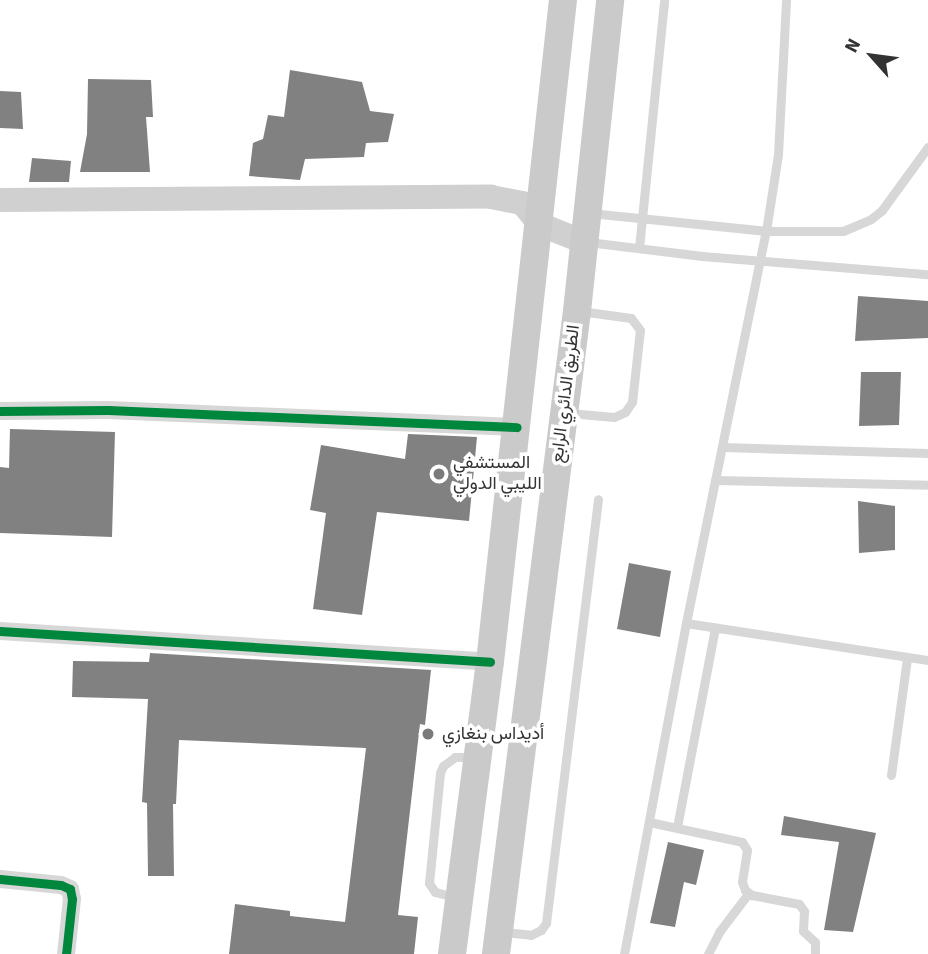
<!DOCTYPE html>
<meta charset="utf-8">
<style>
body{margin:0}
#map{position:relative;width:928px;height:954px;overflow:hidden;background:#fff;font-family:"Source Sans 3",Vazirmatn,sans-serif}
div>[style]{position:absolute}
.building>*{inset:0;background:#818181}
.lane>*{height:9px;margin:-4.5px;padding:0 4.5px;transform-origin:4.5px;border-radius:4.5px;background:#d7d7d7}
.street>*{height:18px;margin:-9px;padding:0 9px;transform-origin:9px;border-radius:9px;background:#d7d7d7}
.secondary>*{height:24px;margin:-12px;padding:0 12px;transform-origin:12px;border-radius:12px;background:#d0d0d0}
.primary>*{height:28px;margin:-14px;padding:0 14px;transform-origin:14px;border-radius:14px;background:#cacaca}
.cycleway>*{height:9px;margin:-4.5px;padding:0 4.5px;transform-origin:4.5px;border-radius:4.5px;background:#00873e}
.dots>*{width:19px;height:19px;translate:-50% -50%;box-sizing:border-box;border:4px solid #fff;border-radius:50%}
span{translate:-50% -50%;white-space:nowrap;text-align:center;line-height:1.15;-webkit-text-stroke:7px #fff;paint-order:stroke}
.street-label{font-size:18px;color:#333}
.poi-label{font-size:18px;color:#333}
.left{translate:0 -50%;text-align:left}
.north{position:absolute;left:837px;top:21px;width:70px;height:70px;-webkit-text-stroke:5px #fff;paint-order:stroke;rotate:298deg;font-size:19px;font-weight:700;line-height:28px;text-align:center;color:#333}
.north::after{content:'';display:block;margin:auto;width:24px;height:32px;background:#333;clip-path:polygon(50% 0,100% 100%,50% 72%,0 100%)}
</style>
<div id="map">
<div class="building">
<div style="clip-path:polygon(290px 70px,362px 82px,370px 111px,394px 114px,388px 142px,366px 143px,364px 157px,305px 159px,300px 180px,249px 176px,253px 143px,263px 139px,268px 115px,284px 117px)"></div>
<div style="clip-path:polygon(88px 79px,151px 80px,153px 117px,146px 117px,150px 172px,80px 172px,87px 134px)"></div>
<div style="clip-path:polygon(0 91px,21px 92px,23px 129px,0 128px)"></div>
<div style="clip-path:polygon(32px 158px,71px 161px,69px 182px,29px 182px)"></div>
<div style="clip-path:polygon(858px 296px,928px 301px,928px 338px,855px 341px)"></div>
<div style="clip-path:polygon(861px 372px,901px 372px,899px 425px,859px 426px)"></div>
<div style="clip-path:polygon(10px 429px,115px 432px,112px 537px,0 533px,0 467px,9px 468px)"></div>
<div style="clip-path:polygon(408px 434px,477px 437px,469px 521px,377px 512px,362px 615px,313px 609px,326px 513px,310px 510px,321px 445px,405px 459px)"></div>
<div style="clip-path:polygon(858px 501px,895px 506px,895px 550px,859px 553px)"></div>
<div style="clip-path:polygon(629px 563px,671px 571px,660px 637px,617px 629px)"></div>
<div style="clip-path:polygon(150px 653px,431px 670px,425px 725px,420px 724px,398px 915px,418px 917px,414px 954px,229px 954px,235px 904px,290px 911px,290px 916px,345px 922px,366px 748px,179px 740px,176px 804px,173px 804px,174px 876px,148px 876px,147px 803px,142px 802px,148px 699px,72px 697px,73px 661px,149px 662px)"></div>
<div style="clip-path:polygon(784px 816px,876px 833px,853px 932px,824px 930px,839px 842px,781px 835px)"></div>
<div style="clip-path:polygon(668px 842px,704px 850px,696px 885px,684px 882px,675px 927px,650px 923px)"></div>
</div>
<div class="lane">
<div style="left:590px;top:213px;width:177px;rotate:5.8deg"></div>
<div style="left:766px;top:231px;width:77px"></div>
<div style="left:843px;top:231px;width:30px;rotate:-23deg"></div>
<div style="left:871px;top:219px;width:14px;rotate:-39deg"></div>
<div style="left:882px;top:210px;width:78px;rotate:-53.9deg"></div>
<div style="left:588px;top:242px;width:115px;rotate:7deg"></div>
<div style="left:702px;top:256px;width:227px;rotate:4.6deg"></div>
<div style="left:639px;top:248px;width:249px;rotate:-84.2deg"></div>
<div style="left:569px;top:413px;width:45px;rotate:5.1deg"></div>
<div style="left:614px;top:417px;width:12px;rotate:-24deg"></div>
<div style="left:625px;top:412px;width:12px;rotate:-55deg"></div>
<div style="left:632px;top:402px;width:72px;rotate:-83.7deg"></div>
<div style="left:640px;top:330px;width:15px;rotate:-127deg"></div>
<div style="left:631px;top:318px;width:52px;rotate:-172.3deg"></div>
<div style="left:722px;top:447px;width:206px;rotate:1.7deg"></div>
<div style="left:715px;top:480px;width:213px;rotate:1.3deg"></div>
<div style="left:686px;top:623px;width:245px;rotate:8.7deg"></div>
<div style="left:891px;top:775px;width:118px;rotate:-82.2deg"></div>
<div style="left:649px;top:822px;width:95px;rotate:12.1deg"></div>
<div style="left:742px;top:842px;width:9px;rotate:58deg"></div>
<div style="left:747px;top:850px;width:32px;rotate:99deg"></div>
<div style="left:742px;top:882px;width:9px;rotate:69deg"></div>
<div style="left:745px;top:890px;width:9px;rotate:36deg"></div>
<div style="left:752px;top:895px;width:48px;rotate:10.8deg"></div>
<div style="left:799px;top:904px;width:9px;rotate:54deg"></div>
<div style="left:804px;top:911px;width:20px;rotate:93deg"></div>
<div style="left:803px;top:931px;width:16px;rotate:43deg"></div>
<div style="left:815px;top:942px;width:12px;rotate:90deg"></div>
<div style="left:677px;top:827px;width:203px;rotate:-79.2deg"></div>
<div style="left:455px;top:897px;width:21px;rotate:-166deg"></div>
<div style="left:435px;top:892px;width:11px;rotate:-124deg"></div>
<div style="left:429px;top:883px;width:111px;rotate:-84.3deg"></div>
<div style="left:440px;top:773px;width:8px;rotate:-67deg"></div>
<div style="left:443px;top:766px;width:15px;rotate:-37deg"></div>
<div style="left:455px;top:757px;width:20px"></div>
<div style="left:504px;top:932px;width:27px;rotate:6deg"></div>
<div style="left:531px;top:935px;width:11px;rotate:-27deg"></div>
<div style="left:541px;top:930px;width:9px;rotate:-54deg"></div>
<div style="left:546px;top:923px;width:427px;rotate:-83deg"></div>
<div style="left:624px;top:954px;width:337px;rotate:-79.4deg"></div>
<div style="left:686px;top:623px;width:400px;rotate:-78.5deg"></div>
<div style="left:766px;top:231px;width:78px;rotate:-81.1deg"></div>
<div style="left:778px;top:154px;width:154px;rotate:-87deg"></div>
<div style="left:708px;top:954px;width:25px;rotate:-63deg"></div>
<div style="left:719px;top:932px;width:48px;rotate:-52.7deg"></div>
</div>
<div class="street">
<div style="left:0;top:411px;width:108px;rotate:-0.5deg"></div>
<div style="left:108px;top:410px;width:409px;rotate:2.4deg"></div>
<div style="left:0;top:631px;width:491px;rotate:3.6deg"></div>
<div style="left:0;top:879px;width:61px;rotate:5.6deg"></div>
<div style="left:61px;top:885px;width:10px;rotate:24deg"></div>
<div style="left:70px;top:889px;width:10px;rotate:79deg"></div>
<div style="left:72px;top:899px;width:55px;rotate:96.2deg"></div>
</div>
<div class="secondary">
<div style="left:0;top:200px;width:491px;rotate:-0.4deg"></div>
<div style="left:491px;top:197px;width:32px;rotate:11deg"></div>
<div style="left:522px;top:203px;width:27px;rotate:51deg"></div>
<div style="left:539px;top:224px;width:48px;rotate:21.8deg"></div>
</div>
<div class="primary">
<div style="left:452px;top:954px;width:294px;rotate:-82.6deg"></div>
<div style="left:490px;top:662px;width:666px;rotate:-83.71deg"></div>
<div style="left:496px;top:954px;width:648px;rotate:-82.82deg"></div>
<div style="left:577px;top:311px;width:313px;rotate:-83.9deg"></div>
</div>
<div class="cycleway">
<div style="left:0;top:411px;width:108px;rotate:-0.5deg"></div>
<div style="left:108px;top:410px;width:409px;rotate:2.4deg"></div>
<div style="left:0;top:631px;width:491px;rotate:3.6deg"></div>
<div style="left:0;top:879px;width:61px;rotate:5.6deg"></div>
<div style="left:61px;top:885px;width:10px;rotate:24deg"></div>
<div style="left:70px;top:889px;width:10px;rotate:79deg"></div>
<div style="left:72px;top:899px;width:55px;rotate:96.2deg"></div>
</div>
<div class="dots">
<div style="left:439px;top:474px;background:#7a7a7a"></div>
<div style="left:428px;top:734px;background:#7a7a7a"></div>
</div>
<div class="street-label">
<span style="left:566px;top:394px;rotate:-83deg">الطريق الدائري الرابع</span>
</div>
<div class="poi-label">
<span class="left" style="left:453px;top:474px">المستشفي<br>الليبي الدولي</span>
<span class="left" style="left:442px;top:734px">أديداس بنغازي</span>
</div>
<div class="north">N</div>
</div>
